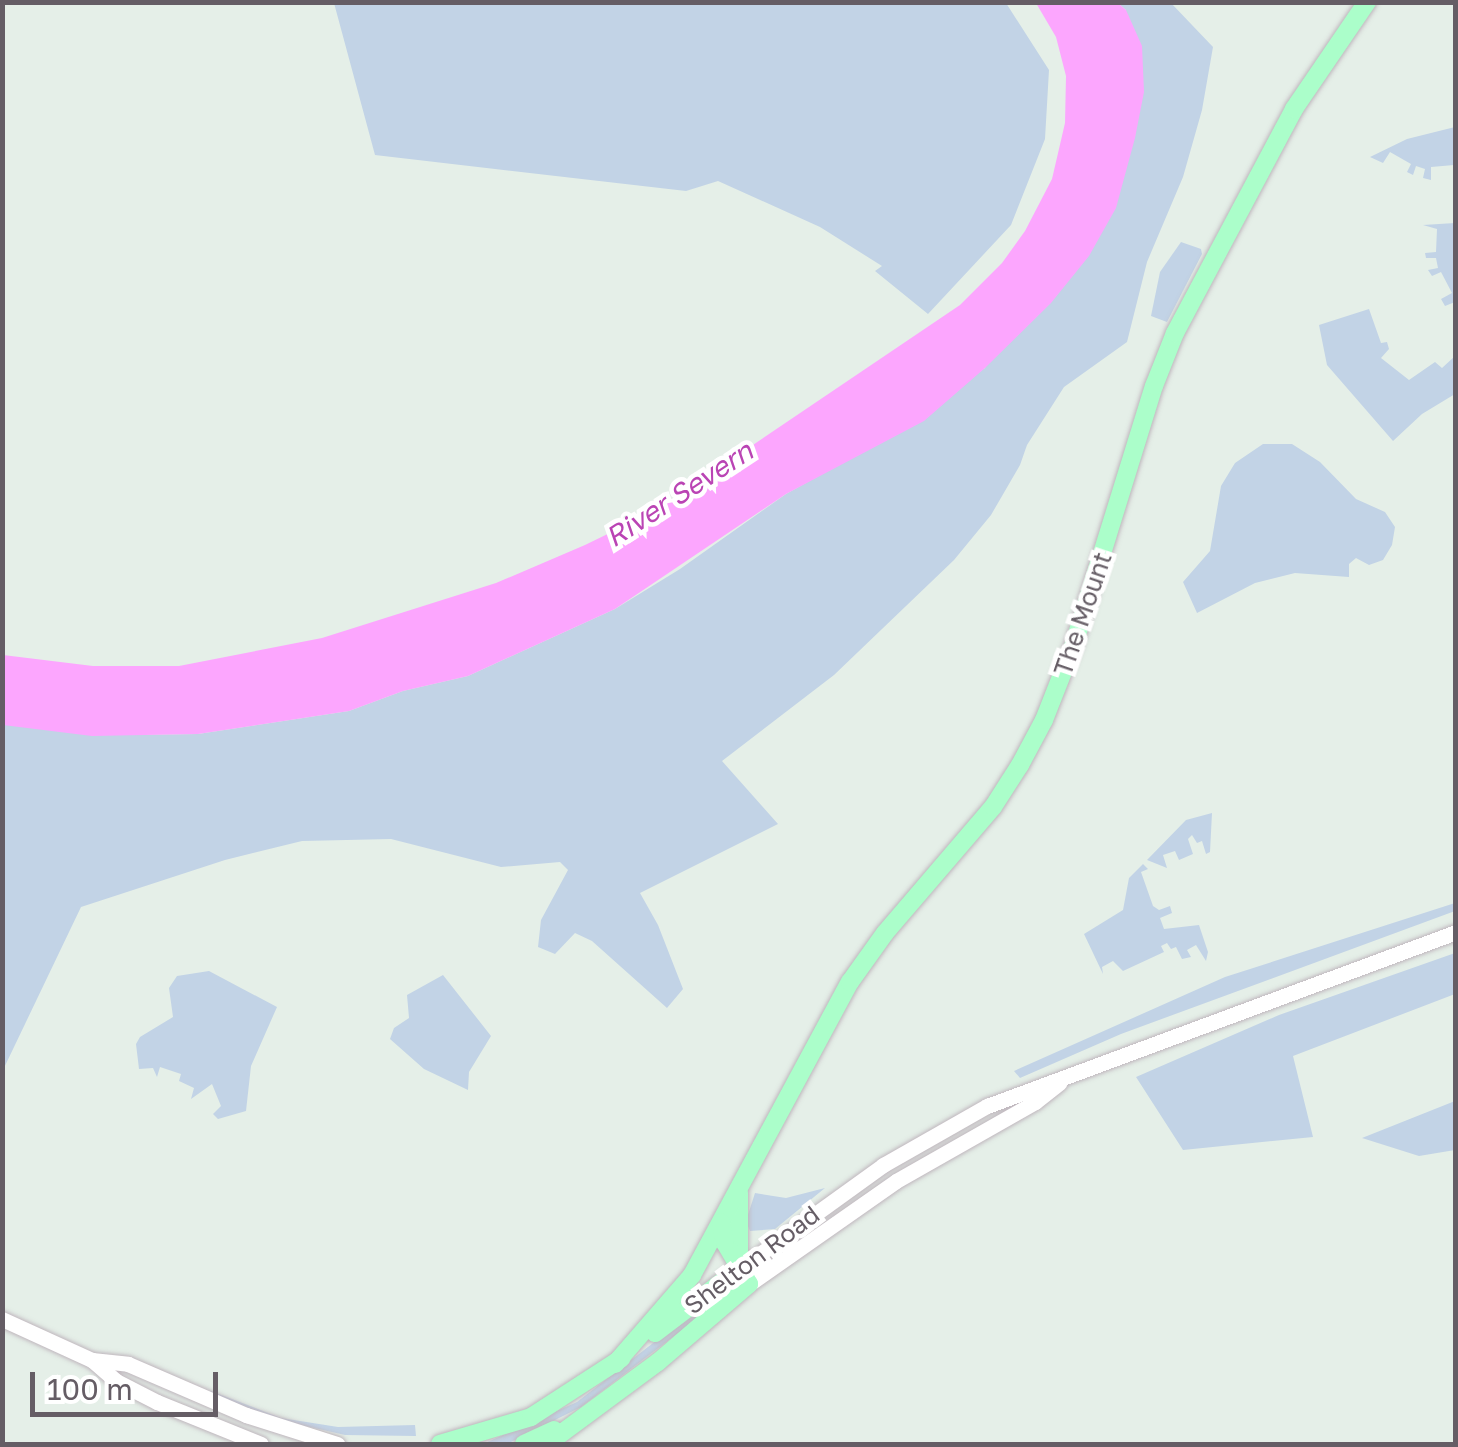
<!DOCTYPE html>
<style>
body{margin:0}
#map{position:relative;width:1458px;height:1447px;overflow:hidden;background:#e5efe8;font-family:"Golos Text",sans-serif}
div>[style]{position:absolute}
.green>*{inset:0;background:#c2d3e6}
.water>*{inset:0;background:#fca6fe}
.roads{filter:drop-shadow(0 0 2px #bfb6bd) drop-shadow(0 0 2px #bfb6bd)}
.secondary>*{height:15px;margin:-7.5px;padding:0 7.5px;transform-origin:7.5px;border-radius:7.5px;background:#fff}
.primary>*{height:18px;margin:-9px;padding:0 9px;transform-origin:9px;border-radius:9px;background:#abfeca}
span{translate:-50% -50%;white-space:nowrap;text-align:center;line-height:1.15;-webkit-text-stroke:9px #fff;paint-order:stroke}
.street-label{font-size:25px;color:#655d65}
.water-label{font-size:28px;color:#ba44b4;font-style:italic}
.frame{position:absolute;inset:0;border:5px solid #655d65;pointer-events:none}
.scale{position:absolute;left:30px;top:1372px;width:188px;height:45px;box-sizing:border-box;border:5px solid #655d65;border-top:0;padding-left:12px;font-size:30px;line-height:35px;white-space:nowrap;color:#655d65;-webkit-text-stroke:8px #fff;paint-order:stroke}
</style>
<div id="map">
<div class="green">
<div style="clip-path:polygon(334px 3px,1006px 3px,1049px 70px,1045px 139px,1011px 225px,928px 314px,875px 271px,882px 266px,820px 227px,718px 181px,686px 191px,375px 155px)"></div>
<div style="clip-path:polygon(1118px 3px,1171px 3px,1213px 47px,1202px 110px,1183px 177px,1147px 262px,1127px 342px,1064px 387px,1027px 445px,1020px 465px,991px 515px,954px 560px,834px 675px,722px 761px,778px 824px,640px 893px,658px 925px,683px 989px,667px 1008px,592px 941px,575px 933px,555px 954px,538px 947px,541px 920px,568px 870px,560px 862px,501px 867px,391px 839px,302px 841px,225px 860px,81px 907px,3px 1070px,3px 721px,136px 735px,198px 734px,349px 711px,403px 691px,468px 676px,615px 609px,680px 569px,786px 494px,847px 460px,985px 368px,1126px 10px)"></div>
<div style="clip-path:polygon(1455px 127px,1455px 177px,1454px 165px,1431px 167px,1431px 180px,1423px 178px,1425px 169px,1416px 166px,1413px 175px,1407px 172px,1411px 164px,1390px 152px,1383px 163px,1370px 157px,1407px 139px)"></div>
<div style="clip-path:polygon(1455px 223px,1455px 302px,1445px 306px,1441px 299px,1452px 293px,1441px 272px,1432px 276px,1428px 270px,1438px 268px,1436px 258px,1426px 258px,1425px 253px,1436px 252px,1437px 229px,1423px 225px)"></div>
<div style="clip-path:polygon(1181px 242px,1201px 249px,1202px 254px,1167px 322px,1151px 316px,1160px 272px)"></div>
<div style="clip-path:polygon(1369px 309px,1381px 343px,1387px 342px,1389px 349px,1381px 358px,1409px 380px,1435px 362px,1442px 368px,1455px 356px,1455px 394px,1422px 414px,1393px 441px,1327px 365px,1319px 325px)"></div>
<div style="clip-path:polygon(1263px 444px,1292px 444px,1320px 462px,1356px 499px,1385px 512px,1395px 527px,1392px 545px,1383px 560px,1369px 565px,1356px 558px,1349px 564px,1349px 577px,1295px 573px,1255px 583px,1197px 613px,1183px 582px,1210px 551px,1221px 486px,1235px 463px)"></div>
<div style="clip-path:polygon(1212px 813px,1210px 852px,1206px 854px,1202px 841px,1197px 843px,1192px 835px,1188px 839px,1193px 854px,1179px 860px,1175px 851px,1163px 855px,1167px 868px,1147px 860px,1186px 820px)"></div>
<div style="clip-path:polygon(1143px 864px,1148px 869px,1141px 872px,1153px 906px,1159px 910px,1170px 906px,1172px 913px,1160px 918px,1164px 929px,1199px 925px,1208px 952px,1206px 961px,1196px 945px,1187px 950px,1191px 957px,1182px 959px,1176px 947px,1171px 949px,1167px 943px,1161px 946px,1164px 952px,1123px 971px,1113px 961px,1102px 967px,1103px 974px,1084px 934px,1123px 910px,1129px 878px)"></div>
<div style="clip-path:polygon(1455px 903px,1455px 911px,1121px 1034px,1020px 1078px,1014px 1071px,1225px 977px)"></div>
<div style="clip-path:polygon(1455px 953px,1455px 994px,1293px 1056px,1313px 1137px,1183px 1150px,1136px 1077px,1279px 1015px)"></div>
<div style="clip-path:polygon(209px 971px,277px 1007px,251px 1066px,246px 1111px,218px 1119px,213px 1114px,221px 1106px,212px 1084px,191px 1099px,194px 1088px,179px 1081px,181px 1074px,160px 1067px,157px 1077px,153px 1068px,139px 1069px,136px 1044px,140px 1037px,173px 1017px,169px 988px,177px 976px)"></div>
<div style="clip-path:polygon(443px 975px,491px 1036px,469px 1072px,468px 1090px,424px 1069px,390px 1039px,394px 1028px,409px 1018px,407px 995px)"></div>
<div style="clip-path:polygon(1455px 1101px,1455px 1150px,1419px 1156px,1362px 1138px)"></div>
<div style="clip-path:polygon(825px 1188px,775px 1229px,750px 1231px,746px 1221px,755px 1193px,786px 1198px)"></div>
<div style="clip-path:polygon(728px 1285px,712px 1307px,581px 1407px,511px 1442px,483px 1444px,577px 1402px)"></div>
<div style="clip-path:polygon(211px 1391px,281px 1418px,338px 1427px,415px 1425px,416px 1436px,345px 1435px,279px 1420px,204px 1393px)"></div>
</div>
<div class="water">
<div style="clip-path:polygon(1036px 3px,1118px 3px,1126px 10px,1142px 46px,1144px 92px,1135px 138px,1116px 208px,1089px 256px,1051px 303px,985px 368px,924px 421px,786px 494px,615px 609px,468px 676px,403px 691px,349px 711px,198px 734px,92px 736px,3px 725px,3px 655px,93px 666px,179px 666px,322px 638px,496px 583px,585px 545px,655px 511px,960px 305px,1002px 263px,1025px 231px,1052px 179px,1065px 123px,1066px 76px,1056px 37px)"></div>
</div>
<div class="roads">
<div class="secondary">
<div style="left:739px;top:1269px;width:178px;rotate:-35.8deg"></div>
<div style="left:883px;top:1165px;width:120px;rotate:-29.6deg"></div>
<div style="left:987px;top:1106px;width:500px;rotate:-20.35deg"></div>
<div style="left:749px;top:1284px;width:179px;rotate:-35deg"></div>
<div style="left:896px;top:1181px;width:160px;rotate:-29.6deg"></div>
<div style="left:1035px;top:1102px;width:31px;rotate:-38deg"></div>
<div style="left:2px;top:1319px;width:99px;rotate:24.5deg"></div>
<div style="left:92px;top:1360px;width:32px;rotate:41deg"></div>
<div style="left:116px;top:1381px;width:46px;rotate:27.1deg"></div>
<div style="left:157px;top:1402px;width:112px;rotate:22deg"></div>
<div style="left:92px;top:1360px;width:36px;rotate:6deg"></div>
<div style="left:128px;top:1364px;width:129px;rotate:23.4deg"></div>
<div style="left:246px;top:1415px;width:96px;rotate:17.7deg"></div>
</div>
<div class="primary">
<div style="left:739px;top:1193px;width:73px;rotate:90deg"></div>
<div style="left:655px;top:1333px;width:106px;rotate:-37.3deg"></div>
<div style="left:615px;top:1364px;width:118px;rotate:-49.1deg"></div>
<div style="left:692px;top:1275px;width:333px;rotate:-61.7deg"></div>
<div style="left:850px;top:982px;width:60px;rotate:-54.5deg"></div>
<div style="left:885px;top:933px;width:166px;rotate:-49.4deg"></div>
<div style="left:993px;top:807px;width:50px;rotate:-57.3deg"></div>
<div style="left:1020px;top:765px;width:51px;rotate:-61.9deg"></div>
<div style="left:1044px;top:720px;width:82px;rotate:-68.5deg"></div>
<div style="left:1074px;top:644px;width:270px;rotate:-72.8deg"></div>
<div style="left:1154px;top:386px;width:57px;rotate:-68.4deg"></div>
<div style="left:1175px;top:333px;width:254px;rotate:-62deg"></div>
<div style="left:1294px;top:109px;width:130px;rotate:-55.7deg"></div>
<div style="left:440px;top:1444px;width:95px;rotate:-16.5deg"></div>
<div style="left:531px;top:1417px;width:108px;rotate:-33deg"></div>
<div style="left:524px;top:1444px;width:33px;rotate:-25deg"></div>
<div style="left:547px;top:1444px;width:138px;rotate:-36.5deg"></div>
<div style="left:658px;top:1362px;width:120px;rotate:-40.6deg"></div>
<div style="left:749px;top:1284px;width:48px;rotate:-120.3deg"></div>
<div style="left:725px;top:1243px;width:21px;rotate:-101deg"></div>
</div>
</div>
<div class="street-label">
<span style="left:1083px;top:614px;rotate:-71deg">The Mount</span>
<span style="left:752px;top:1260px;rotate:-37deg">Shelton Road</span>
</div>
<div class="water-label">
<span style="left:679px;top:494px;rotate:-33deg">River Severn</span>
</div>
<div class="frame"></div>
<div class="scale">100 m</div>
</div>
